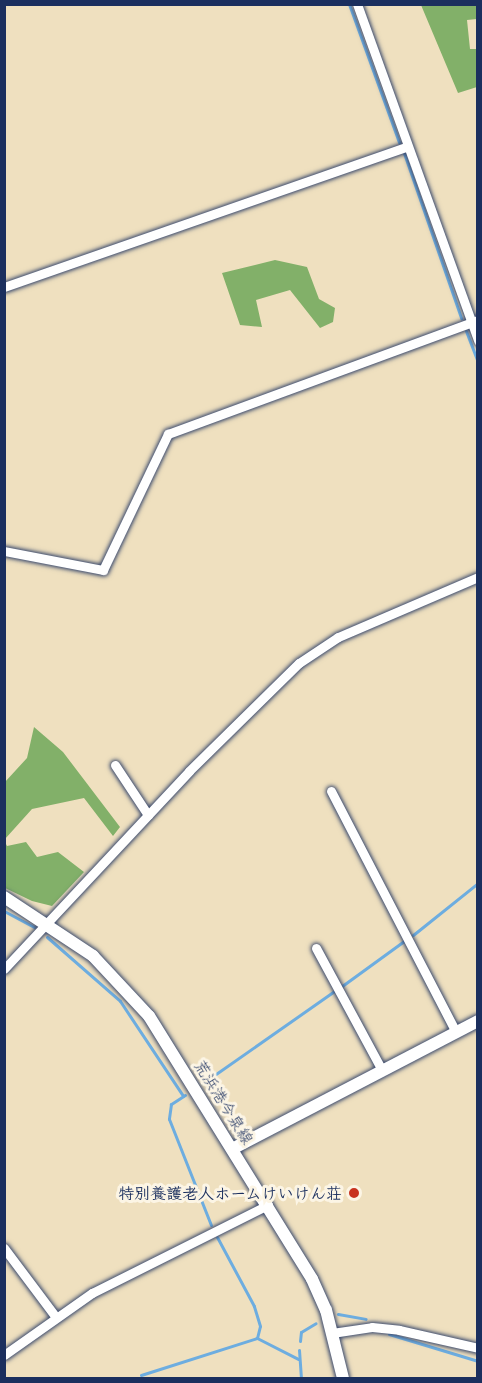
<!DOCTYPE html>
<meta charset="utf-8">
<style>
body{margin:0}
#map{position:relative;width:482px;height:1383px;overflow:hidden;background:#efe0bf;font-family:Delius,"Klee One",sans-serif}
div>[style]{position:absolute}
.forest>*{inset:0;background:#82b069}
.stream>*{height:3px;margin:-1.5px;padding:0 1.5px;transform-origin:1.5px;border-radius:1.5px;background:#6dade0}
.roads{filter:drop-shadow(0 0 2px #3b4a6d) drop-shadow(0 0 2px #3b4a6d)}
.street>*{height:9px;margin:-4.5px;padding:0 4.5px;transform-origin:4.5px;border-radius:4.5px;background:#fff}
.secondary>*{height:12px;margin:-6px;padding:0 6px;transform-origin:6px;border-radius:6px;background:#fff}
.dots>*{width:16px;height:16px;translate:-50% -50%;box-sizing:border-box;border:3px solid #fcf5e5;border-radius:50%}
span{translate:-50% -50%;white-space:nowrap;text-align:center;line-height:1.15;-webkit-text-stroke:6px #fcf5e5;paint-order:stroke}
.street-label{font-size:16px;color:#1b2f5e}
.poi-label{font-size:16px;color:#1b2f5e;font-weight:700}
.right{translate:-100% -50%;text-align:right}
.frame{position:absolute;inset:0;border:6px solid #1b2f5e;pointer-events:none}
</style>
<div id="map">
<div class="forest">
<div style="clip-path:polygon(421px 5px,477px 5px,477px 19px,467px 20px,470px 49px,477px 49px,477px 87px,458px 93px)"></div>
<div style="clip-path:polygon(275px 260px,307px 267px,319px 299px,335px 308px,333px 322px,320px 328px,290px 290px,256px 300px,262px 327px,240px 325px,222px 273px)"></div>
<div style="clip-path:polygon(34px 727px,63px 752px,120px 827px,113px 836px,84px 798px,32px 809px,5px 839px,5px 782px,27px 758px)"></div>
<div style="clip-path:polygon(4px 840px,7px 846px,26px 842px,37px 857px,58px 852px,84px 872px,52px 906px,32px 901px,5px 888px)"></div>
</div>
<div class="stream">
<div style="left:349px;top:4px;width:147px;rotate:70.1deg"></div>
<div style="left:404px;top:153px;width:175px;rotate:70.9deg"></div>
<div style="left:466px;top:331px;width:34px;rotate:69deg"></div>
<div style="left:4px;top:911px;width:34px;rotate:28deg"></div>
<div style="left:413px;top:935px;width:83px;rotate:-38.7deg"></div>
<div style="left:47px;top:937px;width:97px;rotate:41.2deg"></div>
<div style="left:120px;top:1001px;width:114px;rotate:56.4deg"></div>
<div style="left:342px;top:986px;width:77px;rotate:-36deg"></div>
<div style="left:203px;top:1083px;width:159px;rotate:-35deg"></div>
<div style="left:185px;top:1095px;width:17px;rotate:147deg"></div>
<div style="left:171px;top:1104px;width:15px;rotate:98deg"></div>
<div style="left:169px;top:1119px;width:114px;rotate:68.4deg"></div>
<div style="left:338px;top:1314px;width:28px;rotate:10deg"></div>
<div style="left:389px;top:1334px;width:93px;rotate:16.9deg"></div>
<div style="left:257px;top:1338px;width:46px;rotate:27.1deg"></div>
<div style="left:300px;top:1341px;width:9px;rotate:-84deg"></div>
<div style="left:301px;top:1332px;width:17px;rotate:-31deg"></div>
<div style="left:299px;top:1350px;width:28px;rotate:86deg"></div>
<div style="left:141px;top:1375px;width:122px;rotate:-17.7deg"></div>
<div style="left:257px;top:1338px;width:12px;rotate:-76deg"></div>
<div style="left:260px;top:1326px;width:21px;rotate:-107deg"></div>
<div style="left:254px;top:1306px;width:78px;rotate:-118.2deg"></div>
</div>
<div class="roads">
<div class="street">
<div style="left:357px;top:4px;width:358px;rotate:70.2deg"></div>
<div style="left:4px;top:287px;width:427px;rotate:-19.2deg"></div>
<div style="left:4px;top:551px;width:101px;rotate:10.9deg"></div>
<div style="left:103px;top:570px;width:151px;rotate:-64.5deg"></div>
<div style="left:168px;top:434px;width:330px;rotate:-20.2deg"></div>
<div style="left:115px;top:765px;width:60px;rotate:56.6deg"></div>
<div style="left:331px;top:791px;width:271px;rotate:62.6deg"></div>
<div style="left:316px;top:948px;width:139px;rotate:61.6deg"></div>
<div style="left:4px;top:969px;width:271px;rotate:-46.9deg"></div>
<div style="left:189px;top:771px;width:154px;rotate:-44.5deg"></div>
<div style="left:299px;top:663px;width:47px;rotate:-33.7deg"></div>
<div style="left:338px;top:637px;width:152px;rotate:-23.2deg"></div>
<div style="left:4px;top:1248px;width:85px;rotate:53.1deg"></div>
<div style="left:332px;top:1333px;width:40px;rotate:-8.5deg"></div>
<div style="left:372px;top:1327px;width:27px;rotate:6deg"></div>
<div style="left:399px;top:1330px;width:81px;rotate:12.8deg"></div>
<div style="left:4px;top:1355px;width:108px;rotate:-35.2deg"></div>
<div style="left:92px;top:1293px;width:197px;rotate:-26.6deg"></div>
</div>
<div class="secondary">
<div style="left:4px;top:897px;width:107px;rotate:33.5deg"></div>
<div style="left:93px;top:956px;width:82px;rotate:47deg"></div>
<div style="left:149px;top:1016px;width:309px;rotate:58.2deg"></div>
<div style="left:312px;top:1279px;width:34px;rotate:66deg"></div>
<div style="left:326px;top:1310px;width:70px;rotate:76deg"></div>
<div style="left:234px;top:1148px;width:275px;rotate:-27.5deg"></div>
</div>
</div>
<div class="dots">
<div style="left:354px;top:1193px;background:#c8321e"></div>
</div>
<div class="street-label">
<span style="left:224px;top:1102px;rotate:58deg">荒浜港今泉線</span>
</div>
<div class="poi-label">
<span class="right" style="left:342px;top:1193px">特別養護老人ホームけいけん荘</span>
</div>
<div class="frame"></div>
</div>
